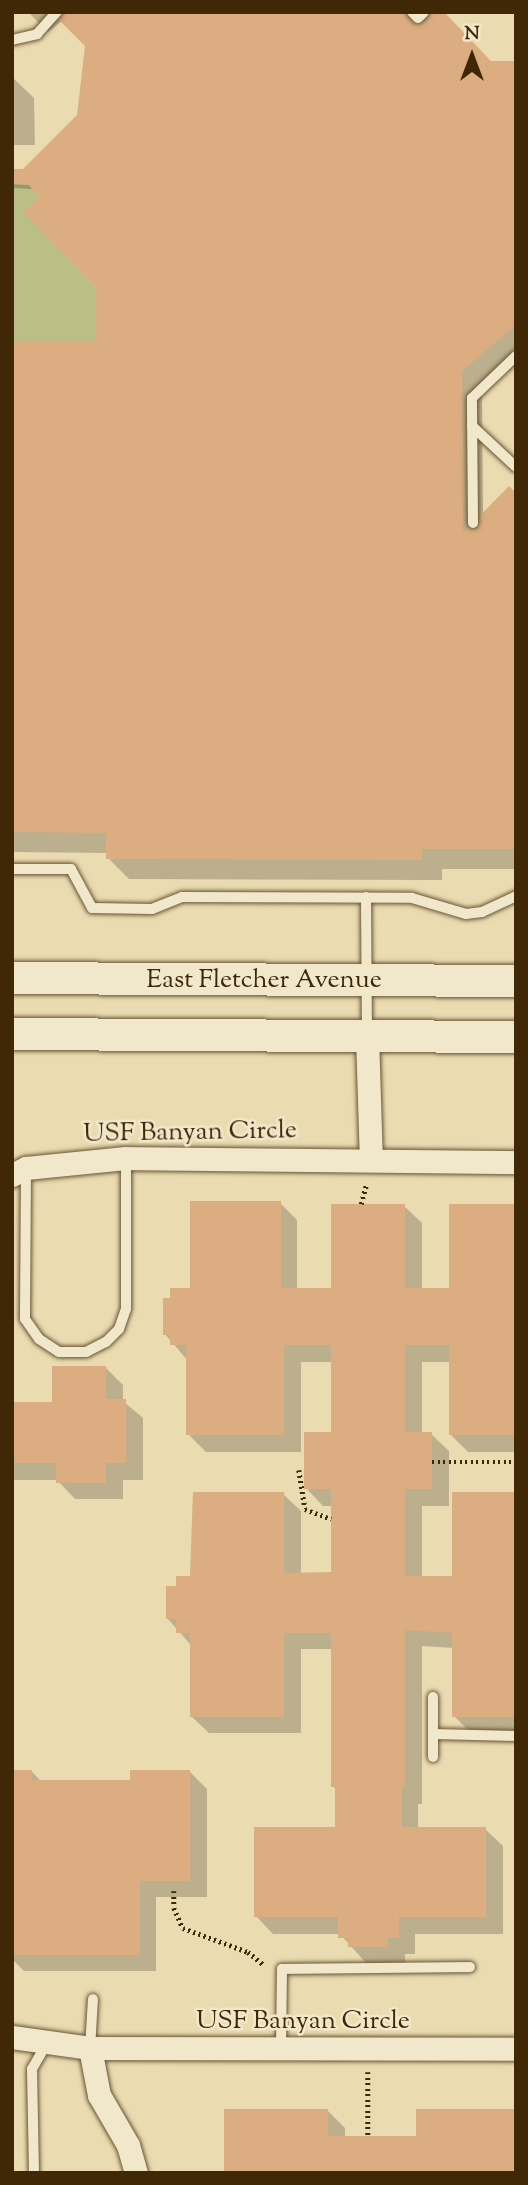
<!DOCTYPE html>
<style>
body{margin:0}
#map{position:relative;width:528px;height:2185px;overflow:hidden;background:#eadbb1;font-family:"Sorts Mill Goudy",serif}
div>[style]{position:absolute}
.green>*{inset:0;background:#bcbe88}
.shadow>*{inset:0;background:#0003}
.building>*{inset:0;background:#dbad81}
.path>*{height:4.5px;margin-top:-2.25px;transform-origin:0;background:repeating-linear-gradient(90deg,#402807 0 2px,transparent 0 5.5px)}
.roads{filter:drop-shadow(0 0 2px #6a5532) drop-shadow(0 0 2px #6a5532)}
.lane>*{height:10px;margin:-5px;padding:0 5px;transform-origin:5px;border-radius:5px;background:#f1e8cc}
.street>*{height:23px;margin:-11.5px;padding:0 11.5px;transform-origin:11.5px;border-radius:11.5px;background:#f1e8cc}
.secondary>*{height:32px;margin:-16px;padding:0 16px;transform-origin:16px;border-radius:16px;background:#f1e8cc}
span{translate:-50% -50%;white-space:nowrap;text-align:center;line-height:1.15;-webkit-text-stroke:5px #f1e8cc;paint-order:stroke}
.street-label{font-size:26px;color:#402807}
.frame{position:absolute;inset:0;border:14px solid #402807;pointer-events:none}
.north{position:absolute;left:437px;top:21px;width:70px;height:70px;-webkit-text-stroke:5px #f1e8cc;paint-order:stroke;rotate:0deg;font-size:19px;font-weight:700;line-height:28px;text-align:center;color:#402807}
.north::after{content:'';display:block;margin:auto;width:24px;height:32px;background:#402807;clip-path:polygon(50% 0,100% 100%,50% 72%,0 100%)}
</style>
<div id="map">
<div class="green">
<div style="clip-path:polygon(12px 184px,29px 185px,39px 197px,24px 212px,95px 287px,95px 341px,12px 341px)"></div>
</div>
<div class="shadow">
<div style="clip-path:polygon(28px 12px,442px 12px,491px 63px,516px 63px,516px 364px,482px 393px,483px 515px,516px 495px,516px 869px,442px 869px,442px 880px,129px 879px,108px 858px,108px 853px,12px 852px,12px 343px,97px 343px,97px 286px,34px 189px,12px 188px,12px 171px,23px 171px,79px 116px,87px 46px,62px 21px,48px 32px)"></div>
<div style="clip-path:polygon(12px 77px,34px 98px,35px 145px,12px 145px)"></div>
<div style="clip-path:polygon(280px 1203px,297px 1220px,297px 1290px,333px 1290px,404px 1206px,422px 1223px,422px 1290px,450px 1290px,516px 1206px,516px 1452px,468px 1452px,450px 1434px,450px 1362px,422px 1362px,422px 1434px,431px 1434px,449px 1451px,449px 1506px,422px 1506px,422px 1578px,454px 1578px,516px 1494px,516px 1733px,471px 1733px,454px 1716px,454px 1648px,422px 1646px,422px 1804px,418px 1804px,418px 1829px,485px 1829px,503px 1846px,503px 1934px,415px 1934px,415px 1954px,405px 1954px,405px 1964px,367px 1964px,340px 1934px,273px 1934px,256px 1916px,336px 1829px,336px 1790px,333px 1786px,333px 1649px,301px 1649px,301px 1733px,209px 1733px,191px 1716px,191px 1645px,168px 1619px,178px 1587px,283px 1494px,301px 1511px,301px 1575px,333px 1574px,333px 1506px,323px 1506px,306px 1488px,333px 1434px,333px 1362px,301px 1362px,301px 1452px,206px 1452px,188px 1434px,188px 1361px,165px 1334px,171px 1300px,191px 1290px)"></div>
<div style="clip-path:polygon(105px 1367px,123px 1385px,123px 1401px,143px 1418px,143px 1480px,123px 1480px,123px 1499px,75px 1499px,57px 1480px,12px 1480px,12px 1404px,54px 1404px)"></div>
<div style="clip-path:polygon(12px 1772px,32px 1772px,42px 1782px,132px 1782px,190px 1772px,207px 1789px,207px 1897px,156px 1897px,156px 1971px,24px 1971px,12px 1959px)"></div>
<div style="clip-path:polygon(328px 2111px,345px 2128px,345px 2137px,418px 2137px,516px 2173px,226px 2173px)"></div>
</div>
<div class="building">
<div style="clip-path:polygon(51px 12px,444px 12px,491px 61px,516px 61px,516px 325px,462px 371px,463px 533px,509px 486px,516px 493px,516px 849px,422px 849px,422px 860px,106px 859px,106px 833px,12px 832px,12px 341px,95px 341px,95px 287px,23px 212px,39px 197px,29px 185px,12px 184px,12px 169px,23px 169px,77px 115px,85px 46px)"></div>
<div style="clip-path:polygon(190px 1201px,281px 1201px,281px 1288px,331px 1288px,331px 1204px,405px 1204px,405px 1288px,449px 1288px,449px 1204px,516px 1204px,516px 1435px,449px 1435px,449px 1345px,405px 1345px,405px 1432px,432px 1432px,432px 1489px,405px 1489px,405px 1576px,452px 1576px,452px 1492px,516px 1492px,516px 1717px,452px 1717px,452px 1633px,405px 1630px,405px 1787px,402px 1787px,402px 1827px,486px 1827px,486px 1917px,399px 1917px,399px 1938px,388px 1938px,388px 1947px,348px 1947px,348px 1938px,338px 1938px,338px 1917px,254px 1917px,254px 1827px,335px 1827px,335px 1787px,331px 1787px,331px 1633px,284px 1633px,284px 1717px,190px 1717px,190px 1633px,176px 1633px,176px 1619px,166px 1619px,166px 1586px,176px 1586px,176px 1576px,190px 1576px,193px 1492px,284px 1492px,284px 1573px,331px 1572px,331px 1489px,304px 1489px,304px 1432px,331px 1432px,331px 1345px,284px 1345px,284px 1435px,186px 1435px,186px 1345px,170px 1345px,170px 1335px,163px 1335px,163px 1298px,170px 1298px,170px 1288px,190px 1288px)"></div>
<div style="clip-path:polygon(52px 1366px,106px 1366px,106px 1399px,126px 1399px,126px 1463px,106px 1463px,106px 1483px,56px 1483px,56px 1463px,12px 1463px,12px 1402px,52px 1402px)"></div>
<div style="clip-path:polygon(12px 1770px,32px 1770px,32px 1780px,130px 1780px,130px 1770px,190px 1770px,190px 1881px,140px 1881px,140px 1955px,12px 1955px)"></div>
<div style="clip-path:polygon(224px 2109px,328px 2109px,328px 2136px,416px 2136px,416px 2109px,516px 2109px,516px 2173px,224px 2173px)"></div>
</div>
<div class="path">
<div style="left:361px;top:1204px;width:20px;rotate:-75deg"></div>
<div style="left:432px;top:1462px;width:84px"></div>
<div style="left:299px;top:1470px;width:39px;rotate:81deg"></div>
<div style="left:305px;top:1509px;width:28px;rotate:21deg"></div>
<div style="left:174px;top:1891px;width:17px;rotate:90deg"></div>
<div style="left:174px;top:1908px;width:22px;rotate:66deg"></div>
<div style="left:183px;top:1928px;width:69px;rotate:20.3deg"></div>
<div style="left:248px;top:1952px;width:21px;rotate:39deg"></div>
<div style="left:368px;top:2072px;width:64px;rotate:90deg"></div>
</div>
<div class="roads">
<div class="lane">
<div style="left:412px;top:12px;width:8px;rotate:45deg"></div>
<div style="left:418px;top:18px;width:8px;rotate:-45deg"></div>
<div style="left:12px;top:40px;width:26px;rotate:-13deg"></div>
<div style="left:37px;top:34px;width:30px;rotate:-48deg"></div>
<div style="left:472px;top:426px;width:60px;rotate:43deg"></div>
<div style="left:473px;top:523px;width:125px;rotate:-90.5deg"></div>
<div style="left:472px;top:398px;width:61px;rotate:-43.7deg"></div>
<div style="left:12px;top:869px;width:59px"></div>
<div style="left:71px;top:869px;width:44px;rotate:61.7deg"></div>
<div style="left:92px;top:908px;width:60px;rotate:1deg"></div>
<div style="left:152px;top:909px;width:32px;rotate:-22deg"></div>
<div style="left:182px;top:897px;width:230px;rotate:0.2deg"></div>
<div style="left:412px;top:898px;width:56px;rotate:16.5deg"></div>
<div style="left:466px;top:914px;width:16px;rotate:-7deg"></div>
<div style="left:482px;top:912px;width:38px;rotate:-25deg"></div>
<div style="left:366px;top:897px;width:137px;rotate:89.6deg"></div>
<div style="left:26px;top:1170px;width:149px;rotate:90.4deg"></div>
<div style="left:25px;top:1319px;width:24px;rotate:55deg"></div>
<div style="left:39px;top:1339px;width:24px;rotate:33deg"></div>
<div style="left:59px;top:1352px;width:27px"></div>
<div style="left:86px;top:1352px;width:22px;rotate:-27deg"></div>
<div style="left:106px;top:1342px;width:18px;rotate:-45deg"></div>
<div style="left:119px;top:1329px;width:21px;rotate:-71deg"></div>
<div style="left:126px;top:1309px;width:151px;rotate:-90deg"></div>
<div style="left:433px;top:1697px;width:37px;rotate:90deg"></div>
<div style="left:433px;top:1734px;width:83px;rotate:1.4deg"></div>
<div style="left:433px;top:1734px;width:23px;rotate:90deg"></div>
<div style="left:90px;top:2048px;width:49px;rotate:-86.5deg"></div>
<div style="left:281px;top:2049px;width:80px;rotate:-89.3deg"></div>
<div style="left:282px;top:1969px;width:188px;rotate:-0.6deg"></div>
<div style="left:34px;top:2173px;width:104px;rotate:-91.1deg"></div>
<div style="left:32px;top:2069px;width:32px;rotate:-60deg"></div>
</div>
<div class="street">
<div style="left:367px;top:1036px;width:124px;rotate:88.2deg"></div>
<div style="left:12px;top:1175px;width:16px;rotate:-27deg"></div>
<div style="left:26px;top:1168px;width:100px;rotate:-5.7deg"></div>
<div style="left:126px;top:1158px;width:390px;rotate:0.6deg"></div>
<div style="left:12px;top:2037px;width:79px;rotate:8deg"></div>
<div style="left:90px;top:2048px;width:426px;rotate:0.1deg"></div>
<div style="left:90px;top:2048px;width:48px;rotate:79.2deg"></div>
<div style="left:99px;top:2095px;width:58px;rotate:59.9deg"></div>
<div style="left:128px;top:2145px;width:29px;rotate:74deg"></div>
</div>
<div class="secondary">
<div style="left:12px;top:978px;width:504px;rotate:0.34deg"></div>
<div style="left:12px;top:1034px;width:504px;rotate:0.34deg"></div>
</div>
</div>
<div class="street-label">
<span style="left:264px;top:981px">East Fletcher Avenue</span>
<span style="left:190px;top:1133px;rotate:-1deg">USF Banyan Circle</span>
<span style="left:303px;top:2022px">USF Banyan Circle</span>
</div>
<div class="frame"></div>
<div class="north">N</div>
</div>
